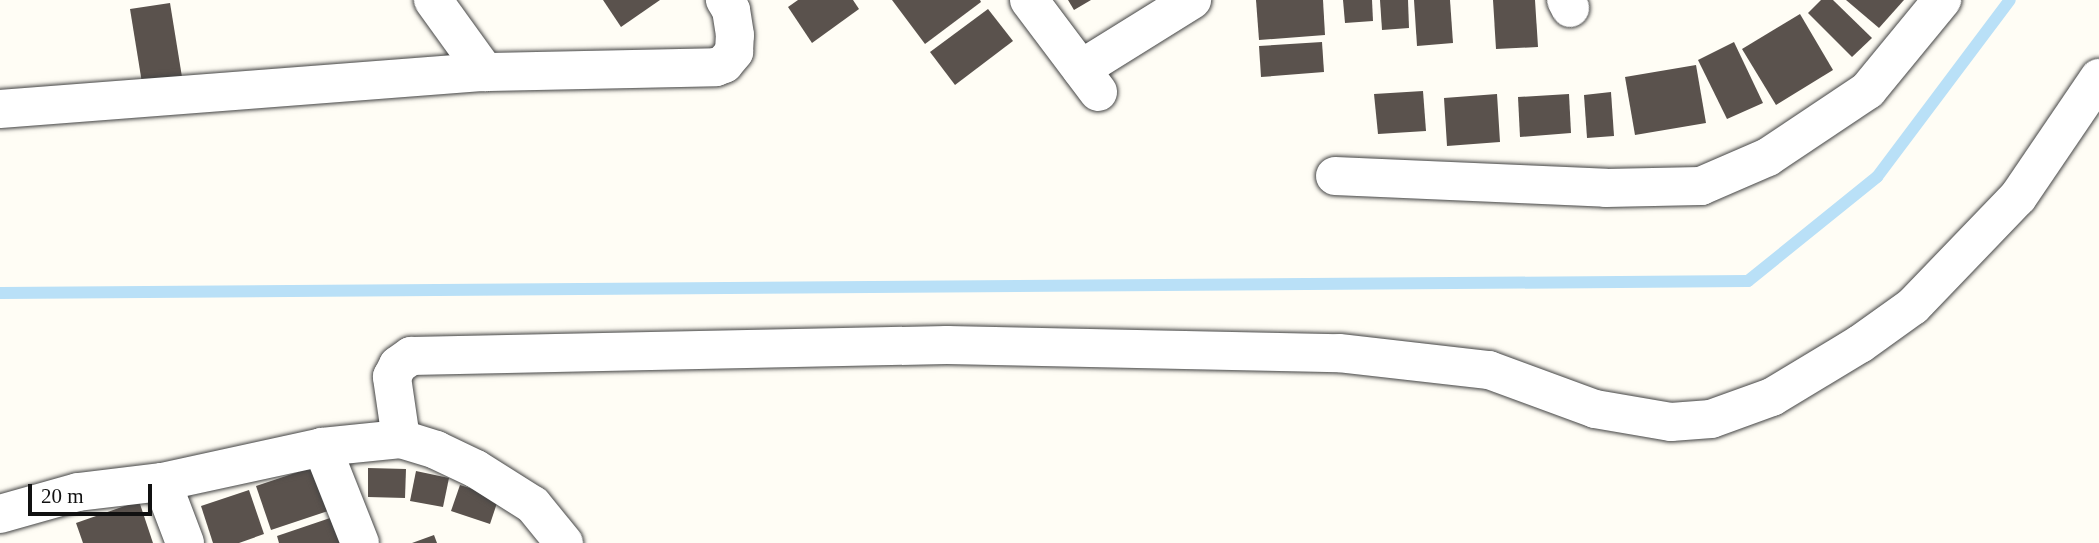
<!DOCTYPE html>
<style>
body{margin:0}
#map{position:relative;width:2099px;height:543px;overflow:hidden;background:#fffdf5;font-family:Georgia,serif}
div>[style]{position:absolute}
.stream>*{height:12px;margin:-6px;padding:0 6px;transform-origin:6px;border-radius:6px;background:#b9e0f7}
.building>*{inset:0;background:#5a524d}
.roads{filter:drop-shadow(0 0 2px #444) drop-shadow(0 0 2px #444)}
.street>*{height:38px;margin:-19px;padding:0 19px;transform-origin:19px;border-radius:19px;background:#fff}
span{translate:-50% -50%;white-space:nowrap;text-align:center;line-height:1.15;-webkit-text-stroke:7px #fff;paint-order:stroke}
.scale{position:absolute;left:28px;top:484px;width:124px;height:32px;box-sizing:border-box;border:4px solid #111;border-top:0;padding-left:9px;font-size:21px;line-height:24px;white-space:nowrap;color:#111;-webkit-text-stroke:5px #fff;paint-order:stroke}
</style>
<div id="map">
<div class="stream">
<div style="left:0;top:293px;width:1748px;rotate:-0.39deg"></div>
<div style="left:1748px;top:281px;width:166px;rotate:-38.9deg"></div>
<div style="left:1877px;top:177px;width:221px;rotate:-53.1deg"></div>
</div>
<div class="building">
<div style="clip-path:polygon(603px 0,660px 0,621px 27px)"></div>
<div style="clip-path:polygon(798px 0,853px 0,859px 9px,812px 43px,788px 7px)"></div>
<div style="clip-path:polygon(892px 0,980px 0,981px 2px,925px 44px)"></div>
<div style="clip-path:polygon(1068px 0,1091px 0,1074px 10px)"></div>
<div style="clip-path:polygon(1256px 0,1323px 0,1325px 35px,1259px 40px)"></div>
<div style="clip-path:polygon(1343px 0,1372px 0,1373px 21px,1345px 23px)"></div>
<div style="clip-path:polygon(1380px 0,1408px 0,1409px 28px,1382px 30px)"></div>
<div style="clip-path:polygon(1414px 0,1450px 0,1453px 43px,1417px 46px)"></div>
<div style="clip-path:polygon(1493px 0,1535px 0,1538px 47px,1496px 49px)"></div>
<div style="clip-path:polygon(1821px 0,1833px 0,1872px 38px,1852px 57px,1808px 13px)"></div>
<div style="clip-path:polygon(1846px 0,1904px 0,1879px 28px)"></div>
<div style="clip-path:polygon(170px 3px,182px 77px,142px 83px,130px 9px)"></div>
<div style="clip-path:polygon(988px 9px,1013px 41px,955px 85px,930px 52px)"></div>
<div style="clip-path:polygon(1800px 14px,1833px 70px,1776px 105px,1742px 49px)"></div>
<div style="clip-path:polygon(1322px 42px,1324px 72px,1261px 77px,1259px 46px)"></div>
<div style="clip-path:polygon(1734px 42px,1763px 103px,1727px 119px,1698px 60px)"></div>
<div style="clip-path:polygon(1696px 65px,1706px 123px,1635px 135px,1625px 77px)"></div>
<div style="clip-path:polygon(1423px 91px,1426px 131px,1378px 134px,1374px 94px)"></div>
<div style="clip-path:polygon(1611px 92px,1614px 136px,1587px 138px,1584px 95px)"></div>
<div style="clip-path:polygon(1497px 94px,1500px 142px,1447px 146px,1444px 98px)"></div>
<div style="clip-path:polygon(1569px 94px,1571px 133px,1520px 137px,1518px 97px)"></div>
<div style="clip-path:polygon(319px 465px,334px 509px,271px 530px,256px 486px)"></div>
<div style="clip-path:polygon(368px 468px,406px 469px,405px 498px,368px 497px)"></div>
<div style="clip-path:polygon(416px 471px,449px 478px,443px 507px,410px 501px)"></div>
<div style="clip-path:polygon(460px 485px,499px 497px,490px 524px,451px 511px)"></div>
<div style="clip-path:polygon(249px 490px,264px 534px,239px 543px,213px 543px,201px 506px)"></div>
<div style="clip-path:polygon(139px 501px,153px 543px,83px 543px,76px 523px)"></div>
<div style="clip-path:polygon(336px 516px,345px 543px,279px 543px,277px 536px)"></div>
<div style="clip-path:polygon(434px 535px,437px 543px,412px 543px)"></div>
</div>
<div class="roads">
<div class="street">
<div style="left:433px;top:0;width:89px;rotate:54.2deg"></div>
<div style="left:1029px;top:0;width:115px;rotate:53.1deg"></div>
<div style="left:1566px;top:0;width:9px;rotate:63deg"></div>
<div style="left:1081px;top:69px;width:131px;rotate:-31.9deg"></div>
<div style="left:0;top:109px;width:486px;rotate:-4.4deg"></div>
<div style="left:485px;top:72px;width:231px;rotate:-1.2deg"></div>
<div style="left:716px;top:67px;width:9px;rotate:-21deg"></div>
<div style="left:724px;top:64px;width:16px;rotate:-50deg"></div>
<div style="left:734px;top:52px;width:17px;rotate:-87deg"></div>
<div style="left:735px;top:35px;width:25px;rotate:-99deg"></div>
<div style="left:731px;top:10px;width:12px;rotate:-121deg"></div>
<div style="left:1335px;top:176px;width:271px;rotate:2.5deg"></div>
<div style="left:1606px;top:188px;width:95px;rotate:-1.2deg"></div>
<div style="left:1701px;top:186px;width:73px;rotate:-23.4deg"></div>
<div style="left:1768px;top:157px;width:120px;rotate:-33.8deg"></div>
<div style="left:1868px;top:90px;width:117px;rotate:-50.6deg"></div>
<div style="left:401px;top:439px;width:63px;rotate:-98.3deg"></div>
<div style="left:392px;top:377px;width:13px;rotate:-63deg"></div>
<div style="left:398px;top:365px;width:16px;rotate:-35deg"></div>
<div style="left:411px;top:356px;width:536px;rotate:-1.18deg"></div>
<div style="left:947px;top:345px;width:392px;rotate:1.2deg"></div>
<div style="left:1339px;top:353px;width:151px;rotate:6.5deg"></div>
<div style="left:1489px;top:370px;width:113px;rotate:20.2deg"></div>
<div style="left:1595px;top:409px;width:77px;rotate:9.7deg"></div>
<div style="left:1671px;top:422px;width:40px;rotate:-4.3deg"></div>
<div style="left:1711px;top:419px;width:65px;rotate:-19.8deg"></div>
<div style="left:1772px;top:397px;width:103px;rotate:-31.1deg"></div>
<div style="left:1860px;top:344px;width:65px;rotate:-35.6deg"></div>
<div style="left:1913px;top:306px;width:151px;rotate:-46.1deg"></div>
<div style="left:2018px;top:197px;width:144px;rotate:-55.8deg"></div>
<div style="left:322px;top:447px;width:103px;rotate:68.4deg"></div>
<div style="left:162px;top:482px;width:65px;rotate:69.3deg"></div>
<div style="left:0;top:514px;width:81px;rotate:-15.8deg"></div>
<div style="left:78px;top:492px;width:85px;rotate:-6.8deg"></div>
<div style="left:162px;top:482px;width:164px;rotate:-12.3deg"></div>
<div style="left:322px;top:447px;width:79px;rotate:-5.8deg"></div>
<div style="left:401px;top:439px;width:37px;rotate:17deg"></div>
<div style="left:436px;top:450px;width:44px;rotate:25.4deg"></div>
<div style="left:476px;top:469px;width:67px;rotate:32.3deg"></div>
<div style="left:533px;top:505px;width:49px;rotate:50.8deg"></div>
</div>
</div>
<div class="scale">20 m</div>
</div>
